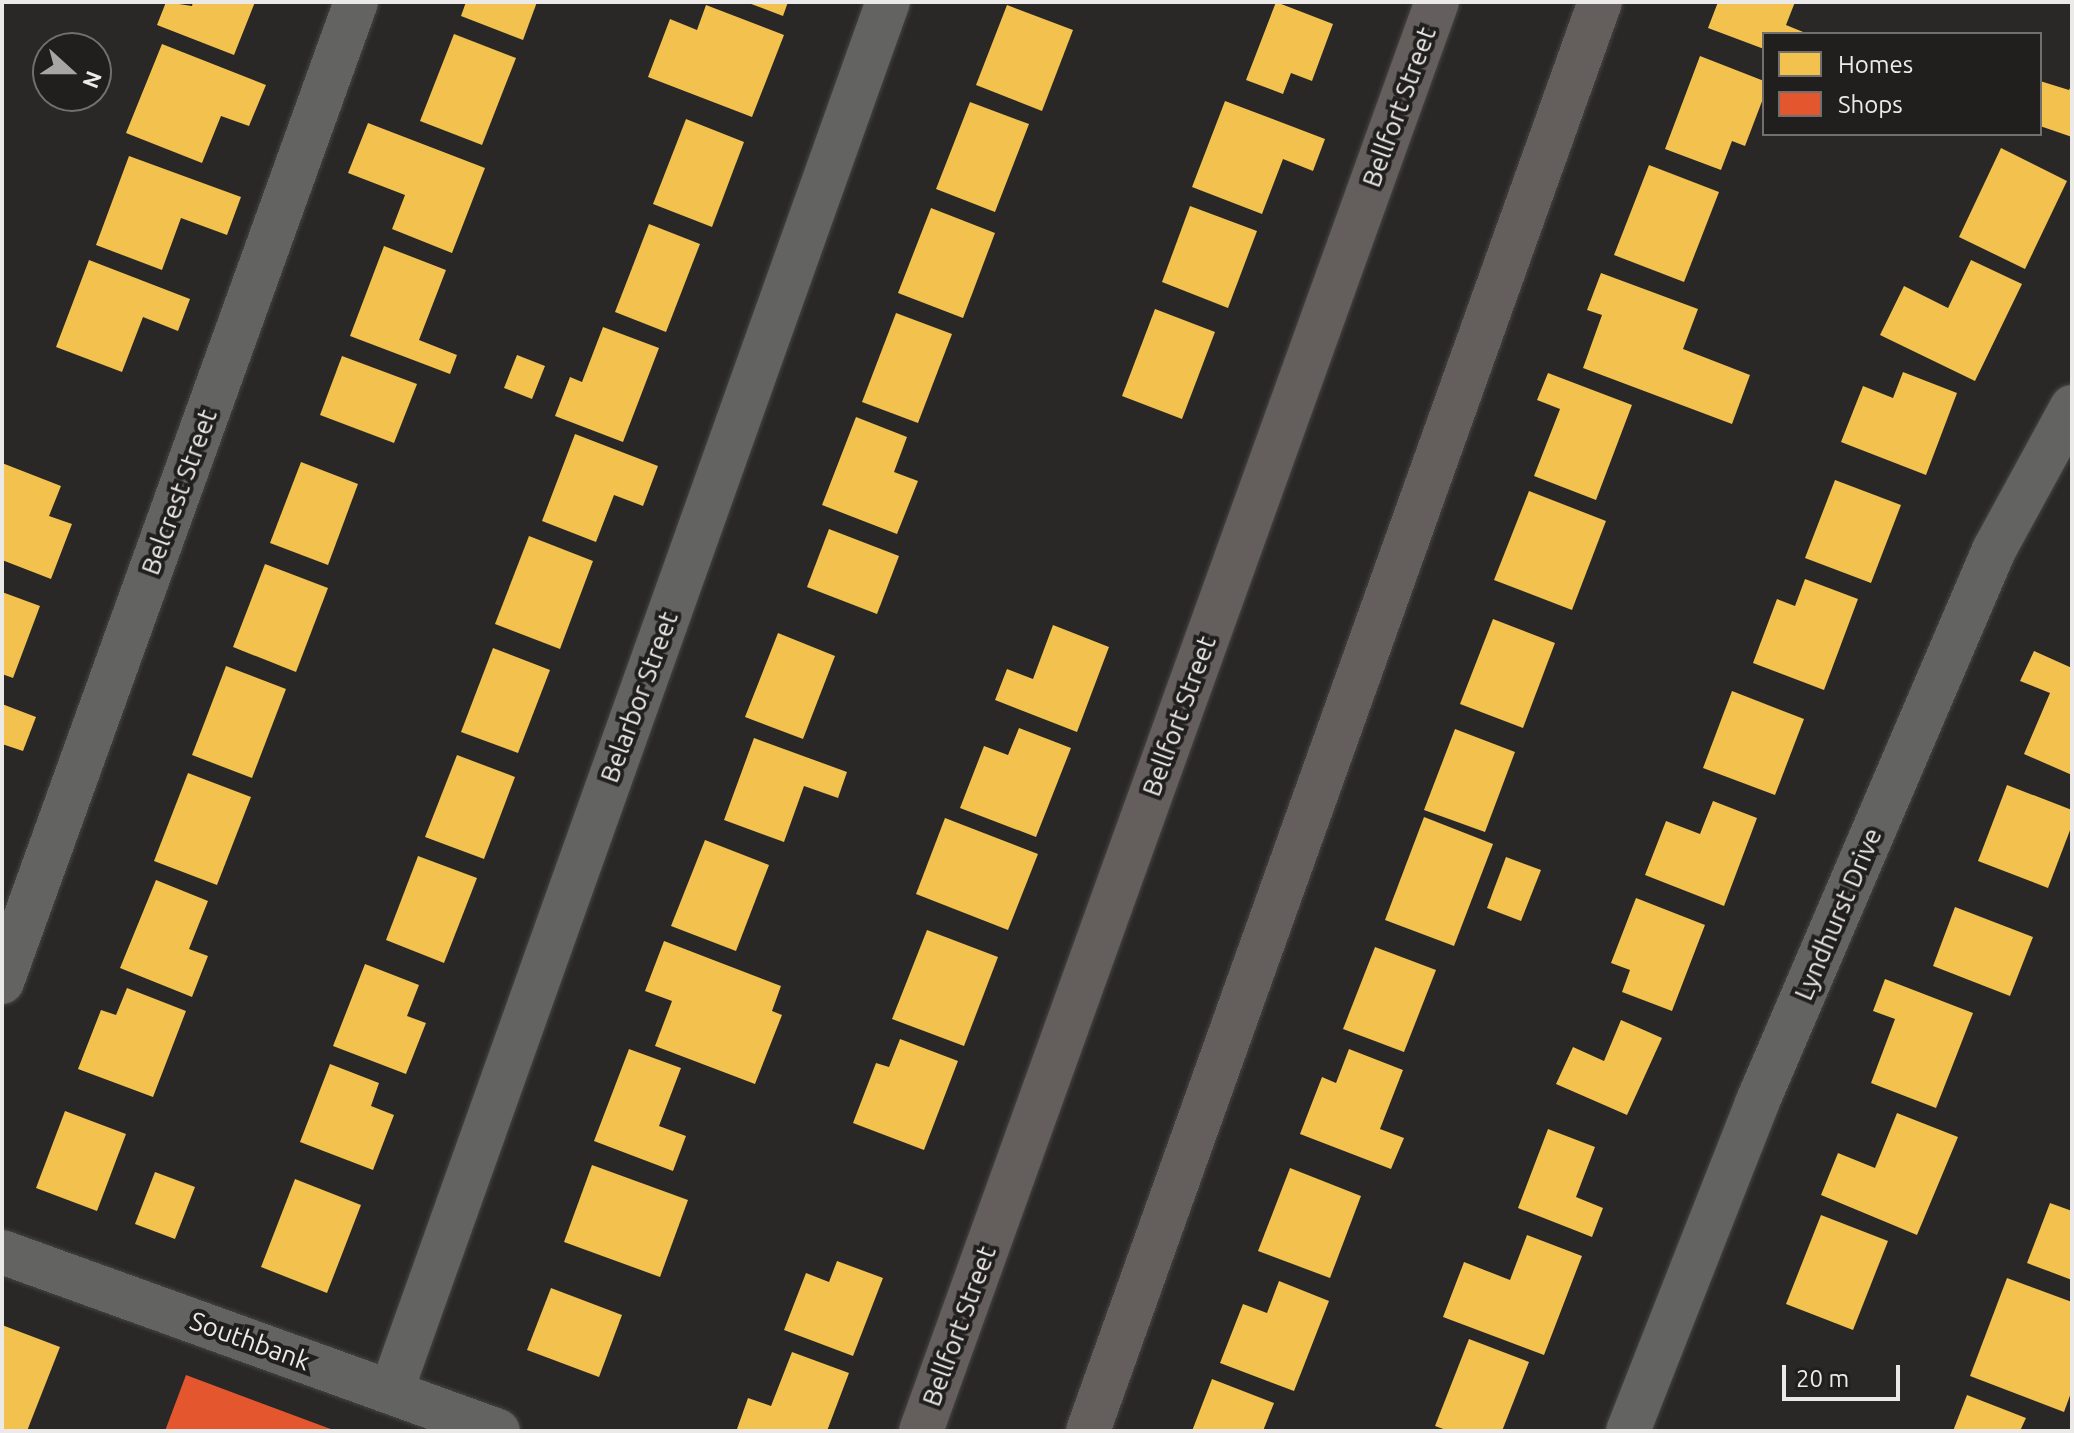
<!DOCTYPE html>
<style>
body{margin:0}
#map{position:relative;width:2074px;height:1433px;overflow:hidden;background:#292827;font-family:Ubuntu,sans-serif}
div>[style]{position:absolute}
.homes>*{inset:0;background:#f2c14e}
.shops>*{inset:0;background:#e4572e}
.roads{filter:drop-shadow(0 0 2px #454443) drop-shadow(0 0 2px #454443)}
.minor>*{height:44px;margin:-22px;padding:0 22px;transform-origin:22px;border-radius:22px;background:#636362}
.major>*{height:44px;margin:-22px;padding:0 22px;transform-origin:22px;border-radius:22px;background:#645e5c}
span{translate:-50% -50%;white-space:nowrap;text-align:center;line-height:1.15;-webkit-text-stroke:8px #201f1d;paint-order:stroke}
.street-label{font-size:26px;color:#ebeae9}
.frame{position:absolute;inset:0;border:4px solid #ebeae9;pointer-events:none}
.legend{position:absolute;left:1762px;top:32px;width:280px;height:104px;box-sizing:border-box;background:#201f1d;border:2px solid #71706f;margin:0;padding:10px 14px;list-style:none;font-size:24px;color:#ebeae9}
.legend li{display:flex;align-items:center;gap:16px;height:40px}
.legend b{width:40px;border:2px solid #71706f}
.north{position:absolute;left:32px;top:32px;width:80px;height:80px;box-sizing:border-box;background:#201f1d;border:2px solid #71706f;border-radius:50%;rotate:111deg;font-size:22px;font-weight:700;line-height:32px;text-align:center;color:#ebeae9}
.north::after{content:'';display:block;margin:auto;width:28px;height:36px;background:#a7a6a5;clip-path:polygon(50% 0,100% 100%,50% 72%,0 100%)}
.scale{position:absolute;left:1782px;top:1365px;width:118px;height:36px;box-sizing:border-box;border:4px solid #ebeae9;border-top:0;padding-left:10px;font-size:24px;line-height:28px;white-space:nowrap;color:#ebeae9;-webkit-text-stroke:6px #201f1d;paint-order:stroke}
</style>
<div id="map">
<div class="homes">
<div style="clip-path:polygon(166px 2px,192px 6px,193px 2px,255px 2px,234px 55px,157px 25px)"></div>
<div style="clip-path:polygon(466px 2px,537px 2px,523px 40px,461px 16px)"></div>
<div style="clip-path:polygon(746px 2px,788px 2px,783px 16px)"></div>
<div style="clip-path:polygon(1276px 2px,1333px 24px,1312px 81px,1291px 73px,1283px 94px,1246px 80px)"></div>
<div style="clip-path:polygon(1718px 2px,1795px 2px,1786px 25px,1808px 34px,1764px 34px,1764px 49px,1708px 28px)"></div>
<div style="clip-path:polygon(706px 5px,784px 35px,752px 117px,648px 77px,670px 19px,697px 30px)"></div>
<div style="clip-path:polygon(1007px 5px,1073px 30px,1042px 111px,976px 85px)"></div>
<div style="clip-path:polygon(454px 34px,516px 58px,482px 145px,420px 121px)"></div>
<div style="clip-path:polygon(162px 44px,266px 85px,249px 126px,221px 116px,202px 163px,126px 133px)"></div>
<div style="clip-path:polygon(1700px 56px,1764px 81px,1764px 96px,1745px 146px,1732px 141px,1721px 170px,1665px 149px)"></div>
<div style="clip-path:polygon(2040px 81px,2069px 90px,2072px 84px,2072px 137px,2040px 126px)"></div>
<div style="clip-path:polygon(1225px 101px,1325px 139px,1313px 171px,1283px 159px,1262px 214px,1192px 187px)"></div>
<div style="clip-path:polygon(970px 102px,1029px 124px,995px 212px,936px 189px)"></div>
<div style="clip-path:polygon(686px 119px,744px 142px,712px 227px,653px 204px)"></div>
<div style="clip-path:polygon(368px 123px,485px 168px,452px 253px,392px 229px,405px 195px,348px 173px)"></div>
<div style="clip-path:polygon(2001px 148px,2067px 181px,2025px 269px,1959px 237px)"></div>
<div style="clip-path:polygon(129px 156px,241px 197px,227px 235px,181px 218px,162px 270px,96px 245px)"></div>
<div style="clip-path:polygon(1649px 165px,1719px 192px,1684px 282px,1614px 255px)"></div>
<div style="clip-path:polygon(1190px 206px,1257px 231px,1228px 308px,1162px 282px)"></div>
<div style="clip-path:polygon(931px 208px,995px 233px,963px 318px,898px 293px)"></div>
<div style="clip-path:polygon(649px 224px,700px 244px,666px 332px,615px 312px)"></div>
<div style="clip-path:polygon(384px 246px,446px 270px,419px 340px,457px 355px,450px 374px,350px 336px)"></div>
<div style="clip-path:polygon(89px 260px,190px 299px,178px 331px,143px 317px,122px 372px,56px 347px)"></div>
<div style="clip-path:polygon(1971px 260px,2022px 284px,1975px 381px,1880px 335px,1904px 286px,1948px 308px)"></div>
<div style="clip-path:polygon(1601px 273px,1698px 309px,1683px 349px,1750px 375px,1732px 424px,1583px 368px,1602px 315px,1587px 310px)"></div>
<div style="clip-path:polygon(1155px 309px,1215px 332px,1182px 419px,1122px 396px)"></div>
<div style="clip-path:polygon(896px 313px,952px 334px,918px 423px,862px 402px)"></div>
<div style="clip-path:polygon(603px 327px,659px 348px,623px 442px,555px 416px,570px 377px,582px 382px)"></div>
<div style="clip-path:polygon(517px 355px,545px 366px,532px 399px,504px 388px)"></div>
<div style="clip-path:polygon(342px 356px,417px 384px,394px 443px,320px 415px)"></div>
<div style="clip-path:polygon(1903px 372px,1957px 393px,1926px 475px,1841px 442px,1863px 386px,1893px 398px)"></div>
<div style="clip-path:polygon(1548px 373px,1632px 405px,1596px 500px,1534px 476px,1560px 409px,1537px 400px)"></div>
<div style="clip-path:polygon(856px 417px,907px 437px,894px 472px,918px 481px,897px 534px,822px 505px)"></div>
<div style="clip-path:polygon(575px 434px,658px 466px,643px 506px,614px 495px,596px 542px,542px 521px)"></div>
<div style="clip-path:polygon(301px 462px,358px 484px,328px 565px,270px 543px)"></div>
<div style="clip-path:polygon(2px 463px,61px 486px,49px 516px,72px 524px,51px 579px,2px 560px)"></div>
<div style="clip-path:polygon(1835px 480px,1901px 505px,1871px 583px,1805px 558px)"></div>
<div style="clip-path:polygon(1529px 491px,1606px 521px,1572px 610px,1494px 580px)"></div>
<div style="clip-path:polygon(829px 529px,899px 556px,877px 614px,807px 587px)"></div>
<div style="clip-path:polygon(529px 536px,593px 561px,560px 649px,495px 624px)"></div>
<div style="clip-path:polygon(265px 564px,328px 588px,296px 672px,233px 647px)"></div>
<div style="clip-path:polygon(1805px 579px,1858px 599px,1824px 690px,1753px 663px,1777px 599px,1795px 606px)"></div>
<div style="clip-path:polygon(2px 592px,40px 606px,13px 678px,2px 674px)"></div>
<div style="clip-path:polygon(1493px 619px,1555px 643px,1523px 728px,1460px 704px)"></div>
<div style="clip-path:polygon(1053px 625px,1109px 647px,1077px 732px,995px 700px,1007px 669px,1033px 679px)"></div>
<div style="clip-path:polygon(778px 633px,835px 656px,803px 739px,745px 717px)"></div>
<div style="clip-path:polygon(493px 648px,550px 670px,518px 753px,461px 732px)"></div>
<div style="clip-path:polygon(2034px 651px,2072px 668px,2072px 775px,2024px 754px,2050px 693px,2020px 681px)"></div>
<div style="clip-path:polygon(226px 666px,286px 689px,252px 778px,192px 755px)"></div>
<div style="clip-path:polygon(1732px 691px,1804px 719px,1775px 795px,1703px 768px)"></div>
<div style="clip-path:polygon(2px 704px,36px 717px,23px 751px,2px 744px)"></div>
<div style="clip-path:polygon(1019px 728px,1071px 748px,1036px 837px,960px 808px,984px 746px,1008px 755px)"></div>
<div style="clip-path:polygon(1455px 729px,1515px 752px,1485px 832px,1424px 810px)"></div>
<div style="clip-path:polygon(754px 738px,847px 772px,838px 798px,804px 786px,784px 842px,724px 820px)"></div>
<div style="clip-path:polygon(457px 755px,515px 777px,484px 859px,425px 837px)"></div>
<div style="clip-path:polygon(188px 773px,251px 797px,217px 885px,154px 861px)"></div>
<div style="clip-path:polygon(2007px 785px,2072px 810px,2072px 825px,2048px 888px,1978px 861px)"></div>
<div style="clip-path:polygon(1713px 801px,1757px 818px,1724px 906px,1645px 875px,1666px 821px,1700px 834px)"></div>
<div style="clip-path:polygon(1424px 817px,1493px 844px,1454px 946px,1385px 920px)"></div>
<div style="clip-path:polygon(945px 818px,1038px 854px,1008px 930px,916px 894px)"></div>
<div style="clip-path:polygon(705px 840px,769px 865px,736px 951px,671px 926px)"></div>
<div style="clip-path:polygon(418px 856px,477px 878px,444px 963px,386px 940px)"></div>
<div style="clip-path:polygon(1506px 857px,1541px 870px,1521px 921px,1487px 908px)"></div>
<div style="clip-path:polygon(156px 880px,208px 901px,189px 949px,208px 956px,192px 997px,120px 968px)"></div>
<div style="clip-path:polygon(1636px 898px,1705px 925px,1672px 1011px,1622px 992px,1630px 970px,1611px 963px)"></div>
<div style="clip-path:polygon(1955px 907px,2033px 937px,2010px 996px,1933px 966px)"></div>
<div style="clip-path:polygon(927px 930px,998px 957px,964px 1046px,892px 1019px)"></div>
<div style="clip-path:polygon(664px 941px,781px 986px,772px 1011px,782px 1015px,755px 1084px,655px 1046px,672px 1001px,645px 991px)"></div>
<div style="clip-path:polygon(1375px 947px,1436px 970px,1404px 1052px,1343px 1029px)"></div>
<div style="clip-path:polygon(365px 964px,419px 985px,407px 1016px,426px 1023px,406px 1074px,333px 1046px)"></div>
<div style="clip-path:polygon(1885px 979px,1973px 1013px,1936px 1108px,1871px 1083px,1895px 1019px,1873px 1011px)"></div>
<div style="clip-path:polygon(127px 988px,186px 1011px,153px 1097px,78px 1069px,101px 1010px,116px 1015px)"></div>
<div style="clip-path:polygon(1621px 1020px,1662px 1038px,1627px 1115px,1556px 1084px,1573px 1047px,1604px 1061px)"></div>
<div style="clip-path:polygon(900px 1039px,958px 1061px,924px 1150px,853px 1123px,876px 1063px,889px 1067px)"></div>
<div style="clip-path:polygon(629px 1049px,681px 1068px,659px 1126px,686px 1136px,673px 1171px,594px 1141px)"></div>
<div style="clip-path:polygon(1349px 1049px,1403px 1070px,1380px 1129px,1404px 1138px,1391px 1169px,1300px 1134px,1322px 1077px,1336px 1083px)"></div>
<div style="clip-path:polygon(330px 1064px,379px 1083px,371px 1106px,394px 1115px,373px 1170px,300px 1142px)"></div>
<div style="clip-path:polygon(65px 1111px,126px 1134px,97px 1211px,36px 1188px)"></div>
<div style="clip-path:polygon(1897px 1113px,1958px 1137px,1917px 1235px,1821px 1195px,1838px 1153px,1875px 1168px)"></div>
<div style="clip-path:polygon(1548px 1129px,1595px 1147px,1576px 1197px,1603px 1208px,1592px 1237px,1518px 1208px)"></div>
<div style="clip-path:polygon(592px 1165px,688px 1200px,660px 1277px,564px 1242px)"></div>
<div style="clip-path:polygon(1290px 1168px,1361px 1196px,1330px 1278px,1258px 1251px)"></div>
<div style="clip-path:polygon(155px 1172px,195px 1187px,175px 1239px,135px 1224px)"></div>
<div style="clip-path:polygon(295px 1179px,361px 1205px,327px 1293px,261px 1267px)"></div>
<div style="clip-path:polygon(2050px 1203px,2072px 1211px,2072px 1280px,2027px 1263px)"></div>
<div style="clip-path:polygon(1821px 1215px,1888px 1241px,1853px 1330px,1786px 1304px)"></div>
<div style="clip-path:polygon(1527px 1235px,1582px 1256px,1544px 1355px,1443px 1317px,1464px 1262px,1510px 1280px)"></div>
<div style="clip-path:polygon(837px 1261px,883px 1278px,853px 1356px,784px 1330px,806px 1273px,829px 1282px)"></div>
<div style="clip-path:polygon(2007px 1278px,2072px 1302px,2072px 1390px,2064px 1412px,1970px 1376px)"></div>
<div style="clip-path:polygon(1279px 1281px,1329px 1301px,1294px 1391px,1220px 1363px,1243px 1304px,1267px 1313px)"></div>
<div style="clip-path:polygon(551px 1288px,622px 1315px,599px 1377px,527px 1350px)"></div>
<div style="clip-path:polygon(2px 1325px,60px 1347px,27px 1431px,2px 1429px)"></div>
<div style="clip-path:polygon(1469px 1339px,1529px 1362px,1502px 1431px,1449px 1431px,1435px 1426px)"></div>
<div style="clip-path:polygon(792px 1352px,849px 1373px,827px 1431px,737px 1429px,748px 1398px,771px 1406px)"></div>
<div style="clip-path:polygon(1212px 1379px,1274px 1403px,1263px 1431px,1192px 1431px)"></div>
<div style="clip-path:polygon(1967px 1395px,2026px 1418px,2020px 1431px,1953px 1431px)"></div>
</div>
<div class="shops">
<div style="clip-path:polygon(186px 1375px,336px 1431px,165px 1431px)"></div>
</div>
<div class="roads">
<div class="minor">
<div style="left:2px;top:982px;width:1042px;rotate:-70.14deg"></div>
<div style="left:2px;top:1252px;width:527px;rotate:19.84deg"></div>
<div style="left:391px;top:1392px;width:1476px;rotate:-70.33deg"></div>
<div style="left:1628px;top:1431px;width:352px;rotate:-68.5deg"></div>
<div style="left:1757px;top:1103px;width:602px;rotate:-66.8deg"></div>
<div style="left:1994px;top:550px;width:163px;rotate:-61.4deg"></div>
</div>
<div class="major">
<div style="left:921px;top:1431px;width:1519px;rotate:-70.15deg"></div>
<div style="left:1088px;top:1431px;width:1518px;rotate:-70.29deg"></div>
</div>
</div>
<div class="street-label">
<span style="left:1399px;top:107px;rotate:-70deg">Bellfort Street</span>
<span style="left:179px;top:492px;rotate:-70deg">Belcrest Street</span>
<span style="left:639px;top:697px;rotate:-70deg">Belarbor Street</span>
<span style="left:1179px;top:716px;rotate:-70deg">Bellfort Street</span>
<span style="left:1838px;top:914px;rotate:-67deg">Lyndhurst Drive</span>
<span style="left:959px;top:1326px;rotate:-70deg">Bellfort Street</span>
<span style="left:250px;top:1341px;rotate:20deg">Southbank</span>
</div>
<div class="frame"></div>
<ul class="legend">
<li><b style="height:22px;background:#f2c14e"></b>Homes</li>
<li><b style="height:22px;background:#e4572e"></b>Shops</li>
</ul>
<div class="north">N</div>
<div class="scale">20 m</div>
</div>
